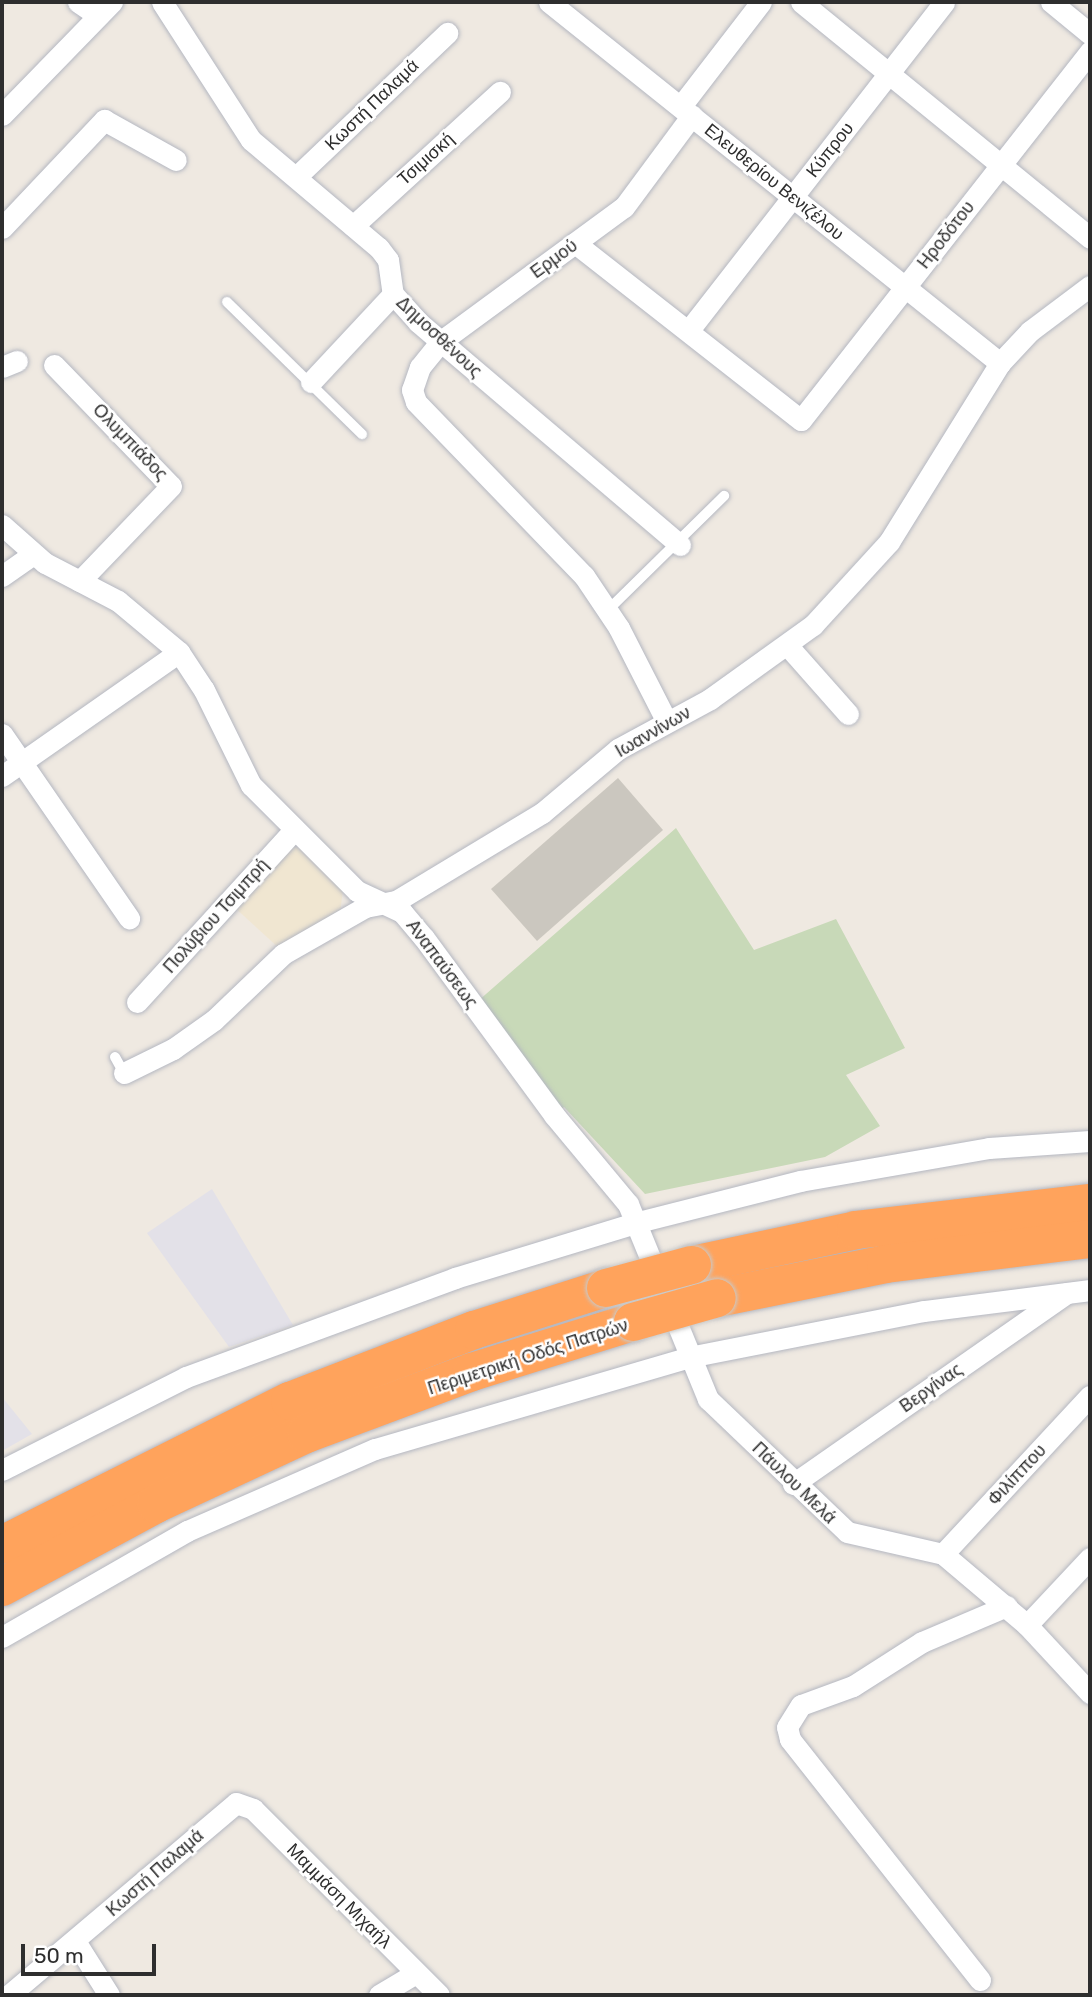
<!DOCTYPE html>
<meta charset="utf-8">
<style>
body{margin:0}
#map{position:relative;width:1092px;height:1997px;overflow:hidden;background:#efe9e1;font-family:Rubik,sans-serif}
div>[style]{position:absolute}
.industrial>*{inset:0;background:#e3e1e8}
.education>*{inset:0;background:#f0e6d1}
.cemetery>*{inset:0;background:#c8d9b8}
.building>*{inset:0;background:#cbc7bf}
.roads{filter:drop-shadow(0 0 2px #b4b7c1) drop-shadow(0 0 2px #b4b7c1)}
.service>*{height:10px;margin:-5px;padding:0 5px;transform-origin:5px;border-radius:5px;background:#fff}
.minor>*{height:21px;margin:-10.5px;padding:0 10.5px;transform-origin:10.5px;border-radius:10.5px;background:#fff}
.motorway>*{height:38px;margin:-19px;padding:0 19px;transform-origin:19px;border-radius:19px;background:#ffa35c}
.bridges{filter:drop-shadow(0 0 2px #c9c9c9) drop-shadow(0 0 2px #c9c9c9)}
.motorway-bridge>*{height:38px;margin:-19px;padding:0 19px;transform-origin:19px;border-radius:19px;background:#ffa35c}
span{translate:-50% -50%;white-space:nowrap;text-align:center;line-height:1.15;-webkit-text-stroke:5px #fff;paint-order:stroke}
.street-label{font-size:18px;color:#2e2e2e}
.frame{position:absolute;inset:0;border:4px solid #2e2e2e;pointer-events:none}
.scale{position:absolute;left:21px;top:1944px;width:135px;height:32px;box-sizing:border-box;border:4px solid #2e2e2e;border-top:0;padding-left:9px;font-size:21px;line-height:24px;white-space:nowrap;color:#2e2e2e;-webkit-text-stroke:5px #fff;paint-order:stroke}
</style>
<div id="map">
<div class="industrial">
<div style="clip-path:polygon(212px 1189px,293px 1325px,229px 1347px,147px 1233px)"></div>
<div style="clip-path:polygon(2px 1397px,32px 1434px,2px 1451px)"></div>
</div>
<div class="education">
<div style="clip-path:polygon(294px 843px,343px 890px,340px 913px,280px 949px,233px 906px)"></div>
</div>
<div class="cemetery">
<div style="clip-path:polygon(676px 828px,754px 950px,836px 919px,905px 1048px,846px 1075px,880px 1126px,825px 1157px,645px 1194px,564px 1107px,560px 1110px,478px 1001px)"></div>
</div>
<div class="building">
<div style="clip-path:polygon(618px 778px,663px 830px,537px 941px,491px 889px)"></div>
</div>
<div class="roads">
<div class="service">
<div style="left:227px;top:302px;width:189px;rotate:44.4deg"></div>
<div style="left:608px;top:610px;width:163px;rotate:-44.5deg"></div>
<div style="left:115px;top:1057px;width:18px;rotate:61deg"></div>
</div>
<div class="minor">
<div style="left:78px;top:2px;width:23px;rotate:34deg"></div>
<div style="left:162px;top:2px;width:164px;rotate:57.2deg"></div>
<div style="left:251px;top:140px;width:167px;rotate:40.2deg"></div>
<div style="left:379px;top:248px;width:15px;rotate:53deg"></div>
<div style="left:388px;top:260px;width:34px;rotate:82deg"></div>
<div style="left:393px;top:294px;width:38px;rotate:48deg"></div>
<div style="left:418px;top:322px;width:344px;rotate:40.4deg"></div>
<div style="left:549px;top:2px;width:578px;rotate:38.68deg"></div>
<div style="left:801px;top:2px;width:373px;rotate:39.2deg"></div>
<div style="left:1051px;top:2px;width:50px;rotate:39.4deg"></div>
<div style="left:681px;top:106px;width:131px;rotate:-52.4deg"></div>
<div style="left:2px;top:115px;width:158px;rotate:-45.8deg"></div>
<div style="left:296px;top:177px;width:209px;rotate:-43.6deg"></div>
<div style="left:353px;top:226px;width:199px;rotate:-42.4deg"></div>
<div style="left:2px;top:228px;width:149px;rotate:-46.6deg"></div>
<div style="left:104px;top:120px;width:82px;rotate:29.1deg"></div>
<div style="left:575px;top:243px;width:287px;rotate:38.1deg"></div>
<div style="left:801px;top:420px;width:469px;rotate:-51.9deg"></div>
<div style="left:689px;top:330px;width:415px;rotate:-52.1deg"></div>
<div style="left:54px;top:365px;width:168px;rotate:46deg"></div>
<div style="left:171px;top:486px;width:132px;rotate:133.8deg"></div>
<div style="left:2px;top:367px;width:16px;rotate:-22deg"></div>
<div style="left:311px;top:382px;width:120px;rotate:-47deg"></div>
<div style="left:2px;top:525px;width:57px;rotate:41.5deg"></div>
<div style="left:45px;top:563px;width:82px;rotate:27.5deg"></div>
<div style="left:118px;top:601px;width:80px;rotate:39.9deg"></div>
<div style="left:179px;top:652px;width:45px;rotate:56.7deg"></div>
<div style="left:204px;top:690px;width:106px;rotate:63.7deg"></div>
<div style="left:251px;top:785px;width:150px;rotate:45deg"></div>
<div style="left:357px;top:891px;width:50px;rotate:25deg"></div>
<div style="left:402px;top:912px;width:34px;rotate:50deg"></div>
<div style="left:424px;top:938px;width:220px;rotate:53.7deg"></div>
<div style="left:554px;top:1115px;width:116px;rotate:50.3deg"></div>
<div style="left:628px;top:1204px;width:211px;rotate:67.7deg"></div>
<div style="left:708px;top:1399px;width:192px;rotate:43.7deg"></div>
<div style="left:847px;top:1532px;width:98px;rotate:12.9deg"></div>
<div style="left:943px;top:1554px;width:110px;rotate:40.2deg"></div>
<div style="left:1027px;top:1625px;width:93px;rotate:47.2deg"></div>
<div style="left:2px;top:576px;width:38px;rotate:-35deg"></div>
<div style="left:787px;top:645px;width:92px;rotate:48.5deg"></div>
<div style="left:667px;top:722px;width:106px;rotate:-117.1deg"></div>
<div style="left:619px;top:628px;width:63px;rotate:-123.9deg"></div>
<div style="left:584px;top:576px;width:242px;rotate:-134deg"></div>
<div style="left:416px;top:402px;width:13px;rotate:-108deg"></div>
<div style="left:412px;top:390px;width:24px;rotate:-71deg"></div>
<div style="left:420px;top:367px;width:32px;rotate:-51deg"></div>
<div style="left:440px;top:342px;width:228px;rotate:-36.3deg"></div>
<div style="left:624px;top:207px;width:114px;rotate:-53.5deg"></div>
<div style="left:2px;top:734px;width:224px;rotate:55.4deg"></div>
<div style="left:2px;top:776px;width:216px;rotate:-35deg"></div>
<div style="left:137px;top:1002px;width:234px;rotate:-47.6deg"></div>
<div style="left:124px;top:1073px;width:55px;rotate:-26.1deg"></div>
<div style="left:173px;top:1049px;width:50px;rotate:-35.3deg"></div>
<div style="left:214px;top:1020px;width:95px;rotate:-43.7deg"></div>
<div style="left:283px;top:954px;width:95px;rotate:-29.8deg"></div>
<div style="left:365px;top:907px;width:32px;rotate:-11deg"></div>
<div style="left:396px;top:901px;width:170px;rotate:-31.1deg"></div>
<div style="left:542px;top:813px;width:99px;rotate:-40.1deg"></div>
<div style="left:618px;top:749px;width:105px;rotate:-28.5deg"></div>
<div style="left:710px;top:699px;width:127px;rotate:-35.7deg"></div>
<div style="left:813px;top:625px;width:113px;rotate:-47.5deg"></div>
<div style="left:889px;top:542px;width:211px;rotate:-58.2deg"></div>
<div style="left:1000px;top:363px;width:44px;rotate:-46.8deg"></div>
<div style="left:1030px;top:331px;width:75px;rotate:-36.9deg"></div>
<div style="left:2px;top:1470px;width:206px;rotate:-26.8deg"></div>
<div style="left:186px;top:1377px;width:287px;rotate:-20.2deg"></div>
<div style="left:455px;top:1278px;width:191px;rotate:-17deg"></div>
<div style="left:638px;top:1222px;width:167px;rotate:-14.2deg"></div>
<div style="left:800px;top:1181px;width:192px;rotate:-9.9deg"></div>
<div style="left:989px;top:1148px;width:101px;rotate:-4deg"></div>
<div style="left:793px;top:1484px;width:334px;rotate:-34.9deg"></div>
<div style="left:943px;top:1554px;width:216px;rotate:-47.1deg"></div>
<div style="left:1027px;top:1625px;width:92px;rotate:-46.8deg"></div>
<div style="left:2px;top:1637px;width:213px;rotate:-29.8deg"></div>
<div style="left:187px;top:1531px;width:205px;rotate:-23.6deg"></div>
<div style="left:375px;top:1449px;width:327px;rotate:-16.3deg"></div>
<div style="left:689px;top:1357px;width:239px;rotate:-11.1deg"></div>
<div style="left:924px;top:1311px;width:167px;rotate:-7.2deg"></div>
<div style="left:75px;top:1941px;width:64px;rotate:57.8deg"></div>
<div style="left:980px;top:1980px;width:307px;rotate:-128.3deg"></div>
<div style="left:790px;top:1739px;width:12px;rotate:-104deg"></div>
<div style="left:787px;top:1727px;width:26px;rotate:-58deg"></div>
<div style="left:801px;top:1705px;width:55px;rotate:-20.1deg"></div>
<div style="left:853px;top:1686px;width:82px;rotate:-32.5deg"></div>
<div style="left:922px;top:1642px;width:92px;rotate:-23deg"></div>
<div style="left:9px;top:1995px;width:297px;rotate:-40.2deg"></div>
<div style="left:236px;top:1803px;width:18px;rotate:19deg"></div>
<div style="left:253px;top:1809px;width:263px;rotate:45deg"></div>
<div style="left:379px;top:1995px;width:43px;rotate:-30.7deg"></div>
</div>
<div class="motorway">
<div style="left:692px;top:1265px;width:168px;rotate:-12deg"></div>
<div style="left:856px;top:1230px;width:236px;rotate:-6.6deg"></div>
<div style="left:717px;top:1298px;width:172px;rotate:-11.4deg"></div>
<div style="left:886px;top:1264px;width:206px;rotate:-7deg"></div>
<div style="left:2px;top:1545px;width:322px;rotate:-26.6deg"></div>
<div style="left:290px;top:1401px;width:197px;rotate:-21.1deg"></div>
<div style="left:474px;top:1330px;width:139px;rotate:-17.7deg"></div>
<div style="left:2px;top:1587px;width:175px;rotate:-28.3deg"></div>
<div style="left:156px;top:1504px;width:166px;rotate:-25deg"></div>
<div style="left:306px;top:1434px;width:177px;rotate:-20.5deg"></div>
<div style="left:472px;top:1372px;width:169px;rotate:-17.3deg"></div>
</div>
</div>
<div class="bridges">
<div class="motorway-bridge">
<div style="left:606px;top:1288px;width:89px;rotate:-15deg"></div>
<div style="left:633px;top:1322px;width:87px;rotate:-15.9deg"></div>
</div>
</div>
<div class="street-label">
<span style="left:372px;top:105px;rotate:-44deg">Κωστή Παλαμά</span>
<span style="left:830px;top:150px;rotate:-52deg">Κύπρου</span>
<span style="left:426px;top:159px;rotate:-42deg">Τσιμισκή</span>
<span style="left:774px;top:182px;rotate:39deg">Ελευθερίου Βενιζέλου</span>
<span style="left:946px;top:235px;rotate:-52deg">Ηροδότου</span>
<span style="left:554px;top:259px;rotate:-36deg">Ερμού</span>
<span style="left:439px;top:337px;rotate:43deg">Δημοσθένους</span>
<span style="left:130px;top:442px;rotate:46deg">Ολυμπιάδος</span>
<span style="left:653px;top:732px;rotate:-30deg">Ιωαννίνων</span>
<span style="left:216px;top:916px;rotate:-48deg">Πολύβιου Τσιμπρή</span>
<span style="left:442px;top:964px;rotate:53deg">Αναπαύσεως</span>
<span style="left:528px;top:1357px;rotate:-18deg">Περιμετρική Οδός Πατρών</span>
<span style="left:931px;top:1388px;rotate:-35deg">Βεργίνας</span>
<span style="left:1017px;top:1475px;rotate:-47deg">Φιλίππου</span>
<span style="left:794px;top:1483px;rotate:44deg">Πάυλου Μελά</span>
<span style="left:155px;top:1873px;rotate:-41deg">Κωστή Παλαμά</span>
<span style="left:339px;top:1896px;rotate:45deg">Μαμμάση Μιχαήλ</span>
</div>
<div class="frame"></div>
<div class="scale">50 m</div>
</div>
